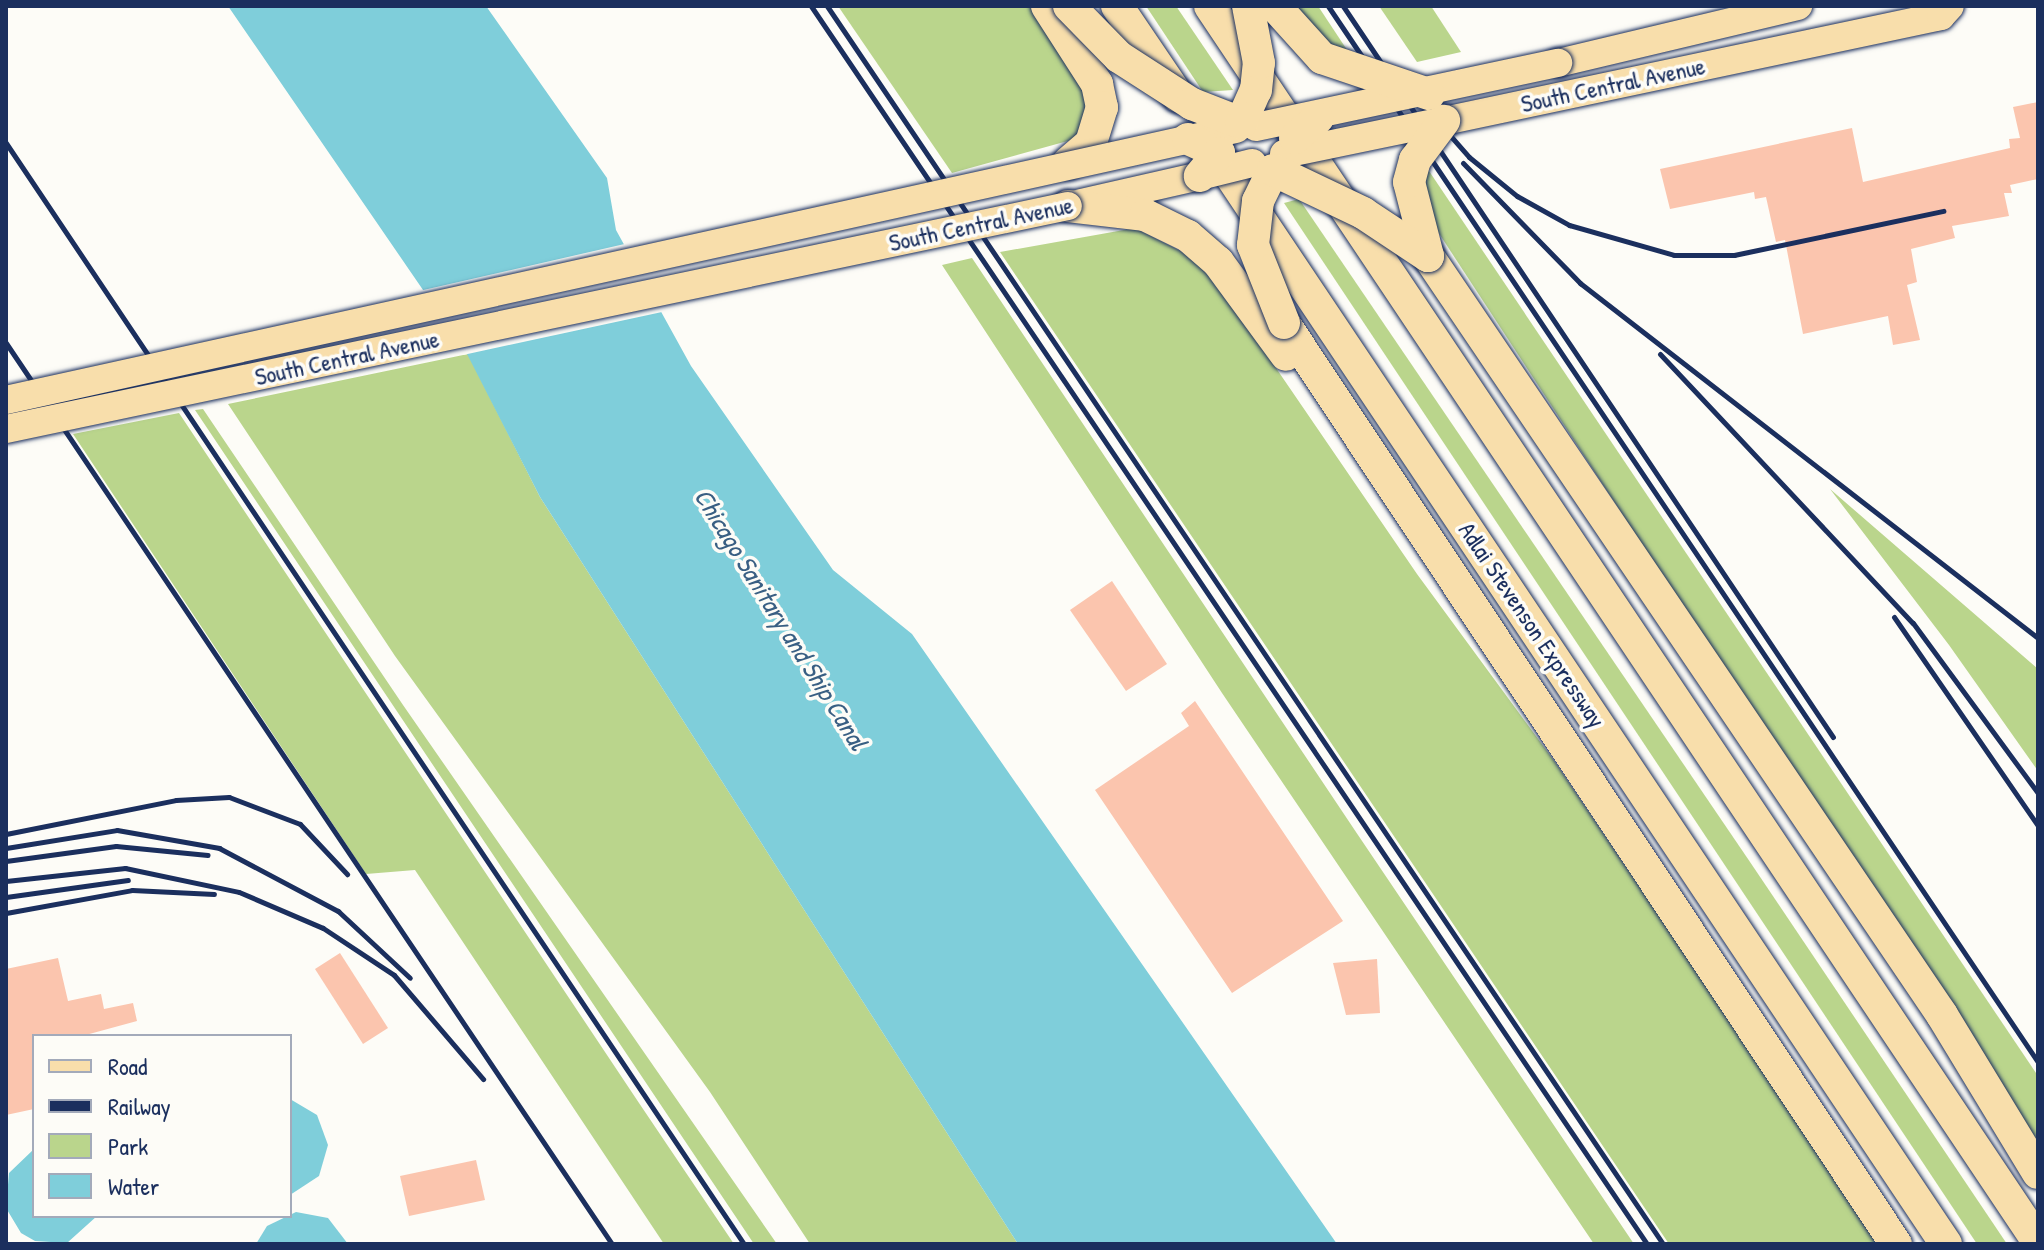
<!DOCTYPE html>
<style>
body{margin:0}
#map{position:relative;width:2044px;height:1250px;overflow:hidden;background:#fdfcf7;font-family:"Patrick Hand",sans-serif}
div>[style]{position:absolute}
.green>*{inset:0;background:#bad58c}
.water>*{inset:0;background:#7fceda}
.pier>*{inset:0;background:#fdfcf7}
.building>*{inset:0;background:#fbc5ae}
.roads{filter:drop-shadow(0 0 2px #1b2f5e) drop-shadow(0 0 2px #1b2f5e)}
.major>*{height:28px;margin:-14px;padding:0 14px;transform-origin:14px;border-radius:14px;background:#f8deab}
.highway>*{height:32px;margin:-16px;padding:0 16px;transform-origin:16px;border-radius:16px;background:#f8deab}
.rail>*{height:5px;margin:-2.5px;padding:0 2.5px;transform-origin:2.5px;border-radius:2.5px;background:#1b2f5e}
.bridges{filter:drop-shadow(0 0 2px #1b2f5e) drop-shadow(0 0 2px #1b2f5e)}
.major-bridge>*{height:28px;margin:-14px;padding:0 14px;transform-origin:14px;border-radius:14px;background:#f8deab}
.highway-bridge>*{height:32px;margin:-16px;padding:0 16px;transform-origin:16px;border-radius:16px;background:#f8deab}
span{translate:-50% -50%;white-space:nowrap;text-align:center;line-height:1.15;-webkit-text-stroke:7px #fdfcf7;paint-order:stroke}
.street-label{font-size:24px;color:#1b2f5e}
.water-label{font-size:26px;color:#395f83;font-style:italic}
.frame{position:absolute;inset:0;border:8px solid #1b2f5e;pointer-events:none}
.legend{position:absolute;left:32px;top:1034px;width:260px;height:184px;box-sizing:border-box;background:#fdfcf7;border:2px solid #a3aaba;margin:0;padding:10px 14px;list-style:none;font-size:24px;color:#1b2f5e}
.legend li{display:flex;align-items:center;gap:16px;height:40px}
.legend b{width:40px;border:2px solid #a3aaba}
</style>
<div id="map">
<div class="green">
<div style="clip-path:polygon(838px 6px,1035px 6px,1091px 102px,1075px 139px,952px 173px)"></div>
<div style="clip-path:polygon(1146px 6px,1176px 6px,1233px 90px,1203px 92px)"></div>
<div style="clip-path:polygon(1286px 6px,1318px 6px,1353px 59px,1339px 54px)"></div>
<div style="clip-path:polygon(1379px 6px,1431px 6px,1461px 52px,1417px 62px)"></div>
<div style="clip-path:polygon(1427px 168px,2038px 1076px,2038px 1151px,1425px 212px,1421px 184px)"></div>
<div style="clip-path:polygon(1299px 199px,1748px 859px,2007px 1244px,1977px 1244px,1284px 203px)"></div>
<div style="clip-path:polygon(1135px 228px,1204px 263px,1417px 574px,1555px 762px,1881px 1244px,1669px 1244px,1000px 252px)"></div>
<div style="clip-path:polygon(972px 258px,1358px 835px,1634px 1244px,1594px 1244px,1222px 693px,942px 265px)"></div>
<div style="clip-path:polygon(468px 354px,540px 497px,1018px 1244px,810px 1244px,710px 1092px,395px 656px,228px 404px)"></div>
<div style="clip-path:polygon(203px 409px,403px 705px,777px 1244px,754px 1244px,195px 410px)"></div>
<div style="clip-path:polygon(179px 413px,639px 1103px,734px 1244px,664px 1244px,415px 870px,366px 874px,73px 434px)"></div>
<div style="clip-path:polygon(1830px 489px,2038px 669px,2038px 771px,1949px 645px)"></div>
</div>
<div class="water">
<div style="clip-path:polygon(228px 6px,486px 6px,607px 178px,616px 230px,691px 366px,833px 570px,912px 634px,1337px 1244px,1018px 1244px,540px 497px,467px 354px)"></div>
<div style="clip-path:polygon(290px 1099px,317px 1115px,328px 1145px,319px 1176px,290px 1195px)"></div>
<div style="clip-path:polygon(34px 1149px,34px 1216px,97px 1216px,67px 1243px,35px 1241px,21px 1233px,6px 1208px,9px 1173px)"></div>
<div style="clip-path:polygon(296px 1212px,328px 1218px,348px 1244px,256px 1244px,267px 1226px)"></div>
</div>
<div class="pier">
<div style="clip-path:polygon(629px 243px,662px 312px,463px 355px,419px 291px)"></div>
</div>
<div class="building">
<div style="clip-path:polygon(2038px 102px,2038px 179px,2010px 185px,2012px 193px,2004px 193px,2009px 216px,1952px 226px,1955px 238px,1911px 249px,1917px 282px,1907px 285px,1920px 340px,1893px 345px,1888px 316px,1803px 334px,1785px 240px,1776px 242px,1766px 197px,1755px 199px,1754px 192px,1670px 209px,1660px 169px,1852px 128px,1863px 182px,2010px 148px,2009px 139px,2020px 138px,2013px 107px)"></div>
<div style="clip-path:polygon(1112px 581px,1167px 664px,1126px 691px,1070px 610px)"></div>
<div style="clip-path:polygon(1195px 701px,1343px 921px,1232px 993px,1095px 790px,1189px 726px,1181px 713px)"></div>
<div style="clip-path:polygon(340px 953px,388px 1028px,363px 1044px,315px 969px)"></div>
<div style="clip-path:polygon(58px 958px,68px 1001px,101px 994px,104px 1009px,133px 1003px,137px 1021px,82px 1036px,34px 1036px,34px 1109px,6px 1115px,6px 969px)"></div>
<div style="clip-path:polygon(1377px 959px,1380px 1013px,1346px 1015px,1333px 963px)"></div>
<div style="clip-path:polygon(476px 1160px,485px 1200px,409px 1216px,400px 1176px)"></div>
</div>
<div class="roads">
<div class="major">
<div style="left:1558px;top:63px;width:247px;rotate:-13.4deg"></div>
<div style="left:1444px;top:121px;width:508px;rotate:-11.93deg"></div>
<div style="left:1941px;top:16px;width:13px;rotate:-48deg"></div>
<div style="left:1081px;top:203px;width:122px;rotate:-12.8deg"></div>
</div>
<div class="highway">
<div style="left:1047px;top:6px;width:93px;rotate:57.3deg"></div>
<div style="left:1097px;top:84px;width:24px;rotate:78deg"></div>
<div style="left:1102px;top:107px;width:38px;rotate:107deg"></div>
<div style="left:1091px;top:143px;width:30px;rotate:139deg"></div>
<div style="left:1117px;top:6px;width:109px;rotate:55.9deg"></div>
<div style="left:1210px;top:6px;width:1488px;rotate:56.18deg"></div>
<div style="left:1210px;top:145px;width:1323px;rotate:56.19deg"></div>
<div style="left:1068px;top:206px;width:78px;rotate:6.7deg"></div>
<div style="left:1145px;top:215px;width:48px;rotate:26deg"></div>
<div style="left:1188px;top:236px;width:40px;rotate:41deg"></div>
<div style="left:1218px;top:262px;width:115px;rotate:53.8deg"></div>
<div style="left:1428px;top:256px;width:917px;rotate:55.89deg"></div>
<div style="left:1942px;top:1015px;width:185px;rotate:58.7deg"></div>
<div style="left:1284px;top:323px;width:1106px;rotate:56.4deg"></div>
</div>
</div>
<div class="rail">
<div style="left:811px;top:6px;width:1494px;rotate:55.97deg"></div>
<div style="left:827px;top:6px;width:1494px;rotate:55.97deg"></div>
<div style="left:1328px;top:6px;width:1272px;rotate:56.09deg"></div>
<div style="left:1343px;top:6px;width:880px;rotate:56.17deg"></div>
<div style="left:1419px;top:100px;width:76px;rotate:48.7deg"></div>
<div style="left:1469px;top:157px;width:62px;rotate:39.1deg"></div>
<div style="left:1517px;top:196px;width:60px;rotate:29.1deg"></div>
<div style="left:1569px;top:225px;width:109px;rotate:15.9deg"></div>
<div style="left:1674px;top:255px;width:60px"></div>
<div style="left:1734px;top:255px;width:214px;rotate:-11.9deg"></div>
<div style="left:6px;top:143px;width:1325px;rotate:56.17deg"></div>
<div style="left:1463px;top:163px;width:168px;rotate:45.7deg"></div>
<div style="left:1580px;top:283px;width:579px;rotate:37.78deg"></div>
<div style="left:6px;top:343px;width:1086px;rotate:56.08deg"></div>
<div style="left:1660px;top:354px;width:369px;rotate:46.8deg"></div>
<div style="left:1913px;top:623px;width:211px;rotate:53.7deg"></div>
<div style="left:1894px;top:617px;width:254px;rotate:55.4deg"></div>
<div style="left:6px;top:834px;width:173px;rotate:-11.3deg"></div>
<div style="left:176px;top:800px;width:53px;rotate:-3.2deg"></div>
<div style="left:229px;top:797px;width:76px;rotate:20.8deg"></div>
<div style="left:300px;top:824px;width:69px;rotate:46.8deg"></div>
<div style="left:6px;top:848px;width:112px;rotate:-9.2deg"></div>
<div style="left:117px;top:830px;width:104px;rotate:10deg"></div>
<div style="left:219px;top:848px;width:135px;rotate:27.9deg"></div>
<div style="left:338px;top:911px;width:98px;rotate:42.9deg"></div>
<div style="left:6px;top:861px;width:111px;rotate:-7.8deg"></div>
<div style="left:116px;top:846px;width:92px;rotate:5.6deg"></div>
<div style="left:6px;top:881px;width:120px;rotate:-6.2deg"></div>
<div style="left:125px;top:868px;width:116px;rotate:11.9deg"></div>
<div style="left:239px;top:892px;width:91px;rotate:23.2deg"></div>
<div style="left:323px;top:928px;width:85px;rotate:33.5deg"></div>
<div style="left:394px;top:975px;width:137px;rotate:49.4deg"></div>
<div style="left:6px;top:897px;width:123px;rotate:-7.9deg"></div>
<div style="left:6px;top:913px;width:128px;rotate:-10.3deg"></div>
<div style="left:132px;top:890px;width:82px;rotate:2.8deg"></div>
</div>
<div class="bridges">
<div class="major-bridge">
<div style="left:1256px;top:127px;width:309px;rotate:-12deg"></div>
<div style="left:1284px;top:154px;width:163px;rotate:-11.7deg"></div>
<div style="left:1200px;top:176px;width:54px;rotate:-14deg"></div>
<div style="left:6px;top:400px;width:1260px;rotate:-12.43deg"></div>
<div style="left:6px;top:429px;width:1085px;rotate:-11.86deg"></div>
</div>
<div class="highway-bridge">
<div style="left:1069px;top:6px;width:71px;rotate:45.6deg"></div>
<div style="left:1119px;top:57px;width:87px;rotate:32.8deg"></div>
<div style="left:1192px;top:104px;width:53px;rotate:21.2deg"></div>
<div style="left:1241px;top:123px;width:36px;rotate:-66deg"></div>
<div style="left:1256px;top:90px;width:27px;rotate:-84deg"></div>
<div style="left:1259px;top:63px;width:58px;rotate:-100.9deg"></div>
<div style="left:1275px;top:6px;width:70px;rotate:47.9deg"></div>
<div style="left:1322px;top:58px;width:113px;rotate:18.6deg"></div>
<div style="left:1295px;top:138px;width:30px;rotate:-41deg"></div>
<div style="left:1188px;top:139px;width:34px;rotate:24deg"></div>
<div style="left:1219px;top:153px;width:30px;rotate:130deg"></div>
<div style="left:1428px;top:256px;width:76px;rotate:-104.4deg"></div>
<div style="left:1409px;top:182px;width:23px;rotate:-75deg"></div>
<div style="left:1415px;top:160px;width:49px;rotate:-53.4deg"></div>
<div style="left:1284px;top:323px;width:84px;rotate:-111.7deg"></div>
<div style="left:1253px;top:245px;width:44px;rotate:-83.5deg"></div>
<div style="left:1258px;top:201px;width:34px;rotate:-64deg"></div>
<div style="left:1273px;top:170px;width:100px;rotate:25.5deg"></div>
<div style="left:1363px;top:213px;width:78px;rotate:33.5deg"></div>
</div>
</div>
<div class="street-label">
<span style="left:1613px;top:85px;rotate:-12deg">South Central Avenue</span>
<span style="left:981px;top:224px;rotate:-12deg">South Central Avenue</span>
<span style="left:347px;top:358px;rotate:-12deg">South Central Avenue</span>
<span style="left:1532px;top:625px;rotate:56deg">Adlai Stevenson Expressway</span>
</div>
<div class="water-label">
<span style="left:781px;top:619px;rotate:58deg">Chicago Sanitary and Ship Canal</span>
</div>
<div class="frame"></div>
<ul class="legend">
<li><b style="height:10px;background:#f8deab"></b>Road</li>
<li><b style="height:10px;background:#1b2f5e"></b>Railway</li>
<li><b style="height:22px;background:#bad58c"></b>Park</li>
<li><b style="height:22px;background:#7fceda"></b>Water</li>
</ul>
</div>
